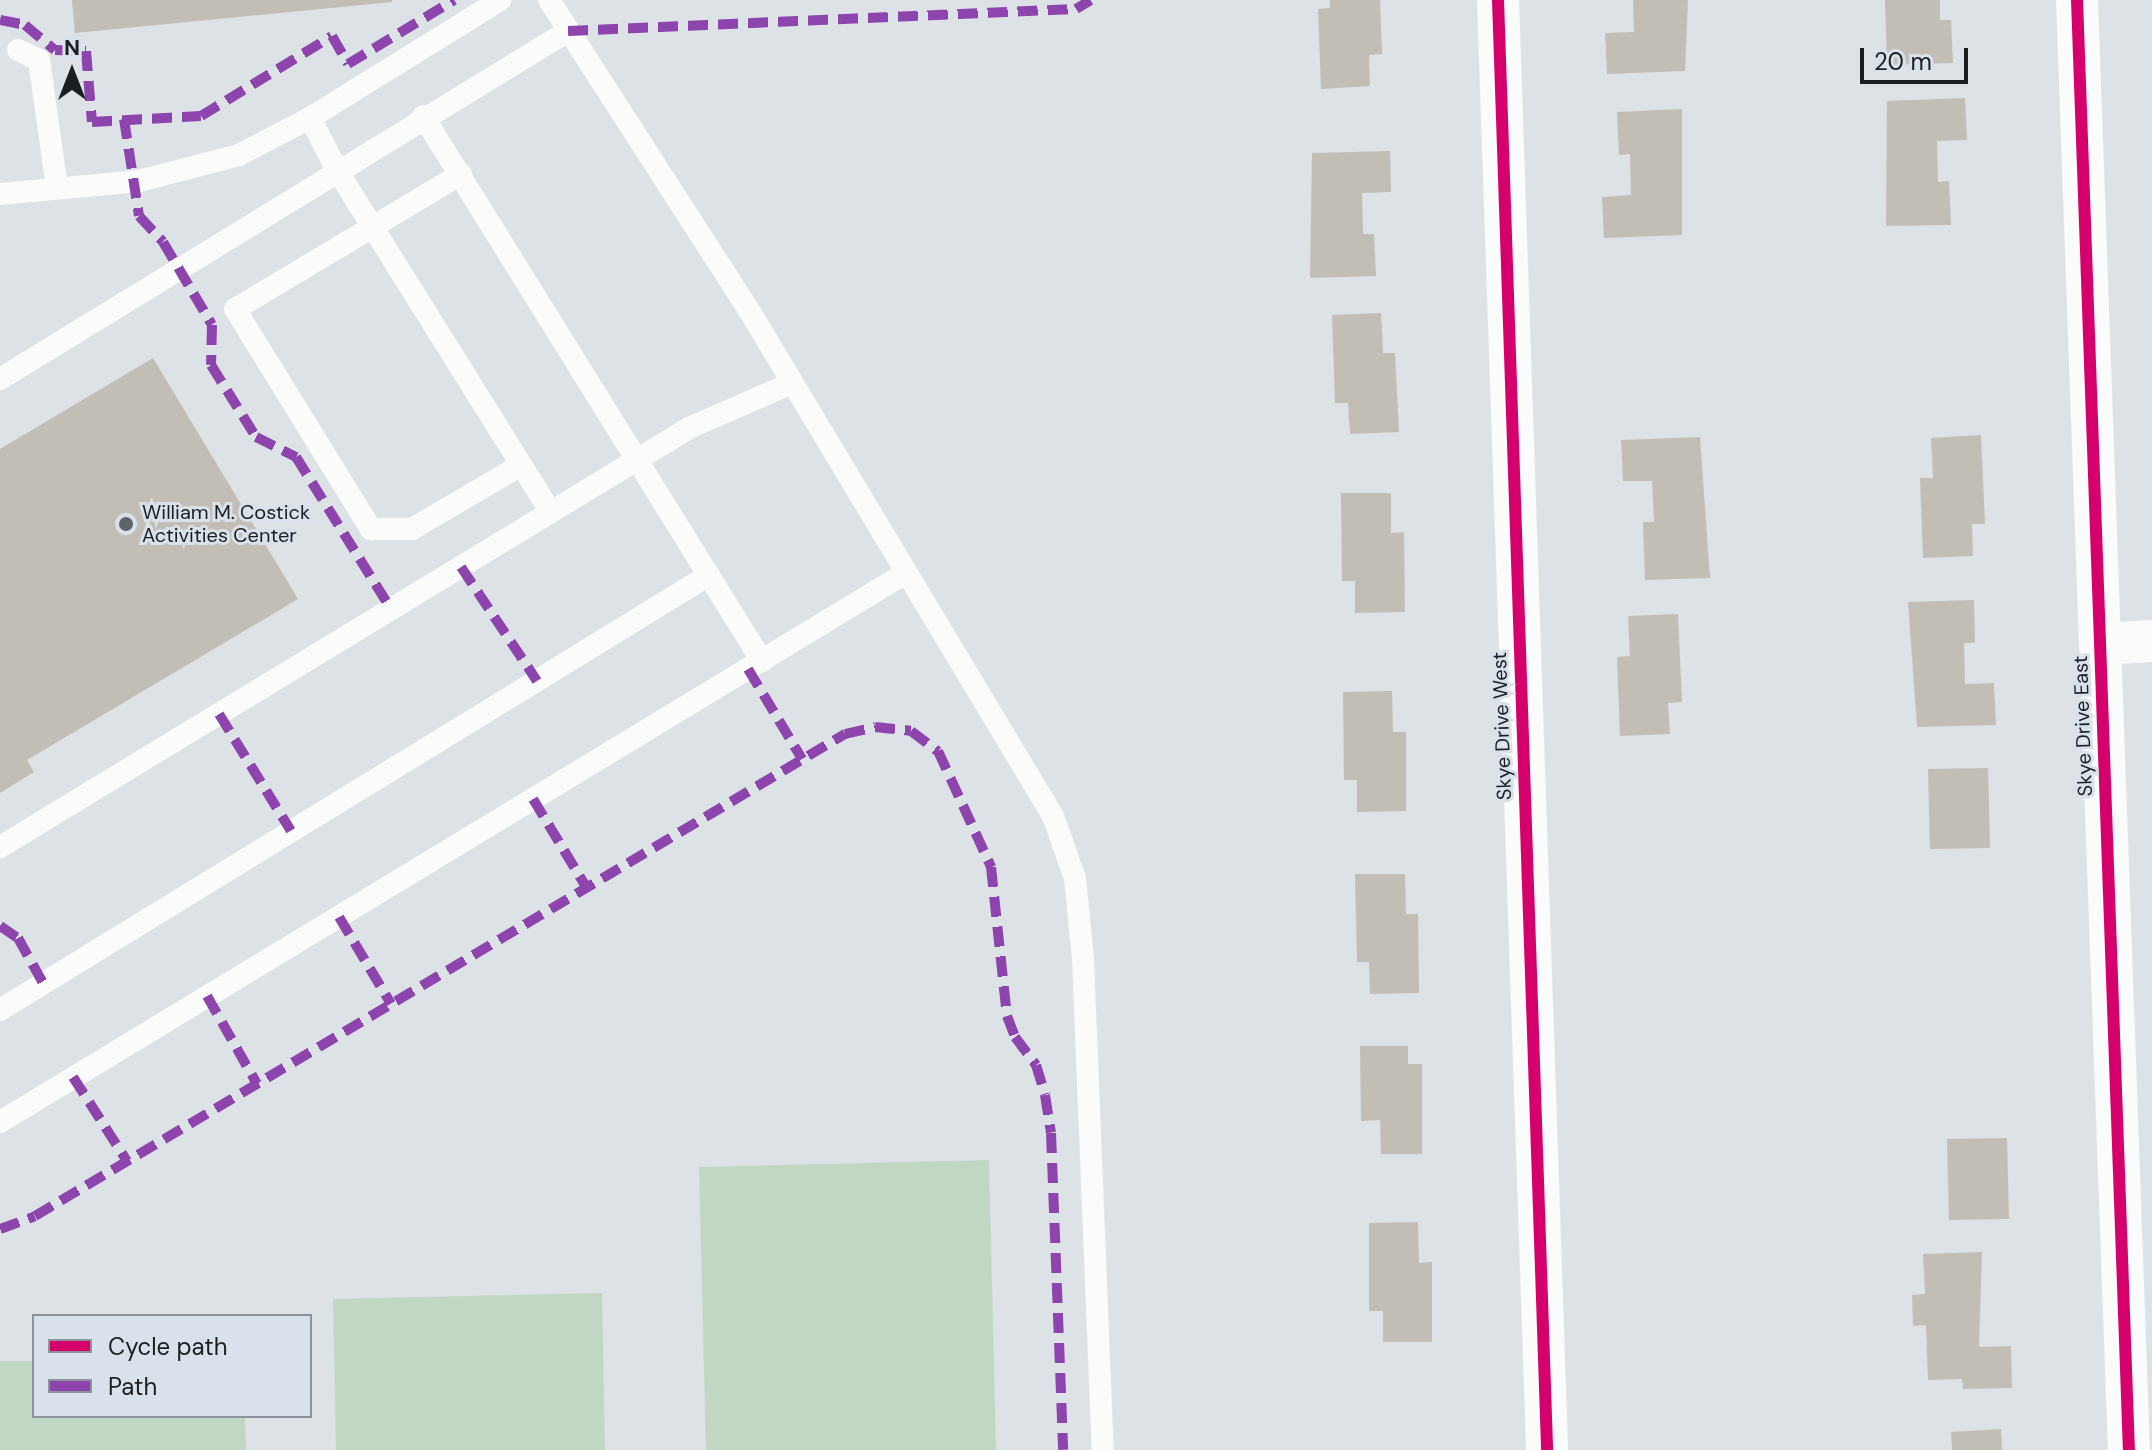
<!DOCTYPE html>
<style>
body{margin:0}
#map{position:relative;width:2152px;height:1450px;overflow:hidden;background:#dde2e7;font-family:"DM Sans",sans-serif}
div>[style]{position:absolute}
.green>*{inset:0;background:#c1d7c4}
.building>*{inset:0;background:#c2bdb5}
.service>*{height:22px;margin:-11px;padding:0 11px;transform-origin:11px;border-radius:11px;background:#fafbfb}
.minor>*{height:42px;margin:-21px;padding:0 21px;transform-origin:21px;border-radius:21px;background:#fafbfb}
.quiet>*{height:10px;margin-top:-5px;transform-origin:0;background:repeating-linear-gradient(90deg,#8e44ad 0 20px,transparent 0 30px)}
.cycleway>*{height:12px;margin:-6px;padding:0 6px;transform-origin:6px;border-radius:6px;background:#d6006c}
.dots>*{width:22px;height:22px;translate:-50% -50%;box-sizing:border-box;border:4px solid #d9e1eb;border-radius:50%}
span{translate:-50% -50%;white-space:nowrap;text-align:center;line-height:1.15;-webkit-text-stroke:6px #d9e1eb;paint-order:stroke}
.poi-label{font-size:20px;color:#1c1f22}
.left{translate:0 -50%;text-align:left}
.street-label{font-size:20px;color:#1c1f22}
.legend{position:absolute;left:32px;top:1314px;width:280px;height:104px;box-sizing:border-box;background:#d9e1eb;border:2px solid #8d939b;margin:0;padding:10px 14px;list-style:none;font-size:24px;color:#1c1f22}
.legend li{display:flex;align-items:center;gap:16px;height:40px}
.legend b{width:40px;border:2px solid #8d939b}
.north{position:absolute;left:32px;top:32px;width:80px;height:80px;-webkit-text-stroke:6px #d9e1eb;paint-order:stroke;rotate:0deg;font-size:22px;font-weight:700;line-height:32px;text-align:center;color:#1c1f22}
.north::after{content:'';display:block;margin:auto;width:28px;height:36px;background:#1c1f22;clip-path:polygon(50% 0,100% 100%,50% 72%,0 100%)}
.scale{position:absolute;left:1860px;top:48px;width:108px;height:36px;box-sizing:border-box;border:4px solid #1c1f22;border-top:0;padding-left:10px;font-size:24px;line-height:28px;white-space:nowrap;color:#1c1f22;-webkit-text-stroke:6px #d9e1eb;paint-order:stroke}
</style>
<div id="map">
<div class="green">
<div style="clip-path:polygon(989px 1160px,996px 1450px,706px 1450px,699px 1167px)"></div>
<div style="clip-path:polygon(602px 1293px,605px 1450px,336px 1450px,333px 1299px)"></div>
<div style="clip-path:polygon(0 1361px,34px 1361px,34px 1416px,245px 1416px,246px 1450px,0 1450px)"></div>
</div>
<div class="building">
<div style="clip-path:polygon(72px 0,392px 0,392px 2px,75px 33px)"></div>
<div style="clip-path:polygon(1330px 0,1380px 0,1382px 54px,1369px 55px,1370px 86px,1321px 89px,1318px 9px,1330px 8px)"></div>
<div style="clip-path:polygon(1633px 0,1688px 0,1685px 71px,1607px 74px,1605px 33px,1634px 32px)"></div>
<div style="clip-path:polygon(1885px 0,1940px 0,1940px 20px,1951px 20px,1953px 63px,1887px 65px)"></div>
<div style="clip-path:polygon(1965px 98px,1967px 140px,1937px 141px,1938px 182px,1949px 181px,1951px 225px,1886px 226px,1887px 101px)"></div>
<div style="clip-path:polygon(1682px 109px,1682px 235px,1604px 238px,1602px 197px,1631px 195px,1630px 154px,1619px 155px,1617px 112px)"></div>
<div style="clip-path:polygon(1390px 151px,1391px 192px,1362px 193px,1363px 234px,1374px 234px,1376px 276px,1310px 278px,1312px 153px)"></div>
<div style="clip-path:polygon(1381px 313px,1383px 353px,1395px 353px,1399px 432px,1350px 434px,1348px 403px,1335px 403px,1332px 315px)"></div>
<div style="clip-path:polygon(153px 358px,298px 599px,27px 760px,34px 772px,0 793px,0 449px)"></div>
<div style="clip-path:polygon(1981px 435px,1985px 524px,1972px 524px,1973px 556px,1923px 558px,1920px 478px,1933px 478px,1931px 438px)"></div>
<div style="clip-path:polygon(1700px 437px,1710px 578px,1645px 580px,1643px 522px,1654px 522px,1652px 481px,1623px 481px,1621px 440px)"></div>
<div style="clip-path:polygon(1341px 493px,1391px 493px,1391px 533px,1404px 532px,1405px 612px,1355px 613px,1355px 581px,1342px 581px)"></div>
<div style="clip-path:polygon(1974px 600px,1975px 643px,1964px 643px,1965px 684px,1994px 683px,1996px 725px,1917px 727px,1908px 602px)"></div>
<div style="clip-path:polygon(1678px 614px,1682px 702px,1668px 703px,1670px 734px,1620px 736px,1617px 657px,1630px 656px,1628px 616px)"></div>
<div style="clip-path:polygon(1392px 691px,1393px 732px,1406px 732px,1406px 811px,1357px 812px,1357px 780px,1344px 780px,1343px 692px)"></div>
<div style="clip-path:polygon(1988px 768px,1990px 848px,1930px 849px,1928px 769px)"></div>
<div style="clip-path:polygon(1355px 874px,1405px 874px,1406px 914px,1418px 914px,1419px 993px,1370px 994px,1369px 962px,1357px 962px)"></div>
<div style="clip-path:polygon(1360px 1046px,1408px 1046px,1408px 1064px,1422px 1064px,1422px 1154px,1381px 1154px,1380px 1120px,1361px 1121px)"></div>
<div style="clip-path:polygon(2007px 1138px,2009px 1219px,1949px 1220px,1947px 1139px)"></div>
<div style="clip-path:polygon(1418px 1222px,1419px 1263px,1432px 1262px,1432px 1342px,1383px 1342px,1383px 1311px,1369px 1311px,1369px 1223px)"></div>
<div style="clip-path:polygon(1982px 1252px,1979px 1347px,2011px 1346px,2012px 1388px,1963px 1389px,1962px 1379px,1928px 1380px,1926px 1325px,1913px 1326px,1912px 1295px,1925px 1294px,1923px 1254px)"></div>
<div style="clip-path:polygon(2001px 1429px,2002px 1450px,1952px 1450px,1951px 1432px)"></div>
</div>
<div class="service">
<div style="left:549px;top:0;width:365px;rotate:57.2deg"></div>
<div style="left:747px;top:307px;width:594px;rotate:58.99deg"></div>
<div style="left:1053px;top:816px;width:66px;rotate:70.5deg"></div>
<div style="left:1075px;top:878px;width:81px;rotate:84.4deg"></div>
<div style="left:1083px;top:959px;width:491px;rotate:87.7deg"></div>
<div style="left:18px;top:50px;width:23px;rotate:25deg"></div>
<div style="left:39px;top:60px;width:129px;rotate:82deg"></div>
<div style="left:423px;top:116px;width:642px;rotate:58.12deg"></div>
<div style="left:310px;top:118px;width:59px;rotate:62.6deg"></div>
<div style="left:337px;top:170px;width:403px;rotate:58deg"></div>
<div style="left:461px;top:174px;width:263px;rotate:149.1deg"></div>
<div style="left:235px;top:309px;width:259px;rotate:58.3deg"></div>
<div style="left:371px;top:529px;width:41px"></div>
<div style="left:412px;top:529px;width:126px;rotate:-30.4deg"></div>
<div style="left:0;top:194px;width:140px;rotate:-5.3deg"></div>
<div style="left:139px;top:181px;width:103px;rotate:-14.6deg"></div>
<div style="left:239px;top:155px;width:80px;rotate:-27.5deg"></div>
<div style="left:310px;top:118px;width:224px;rotate:-31.8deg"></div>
<div style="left:0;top:379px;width:666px;rotate:-31.49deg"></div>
<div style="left:0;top:847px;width:806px;rotate:-31.3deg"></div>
<div style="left:689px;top:428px;width:112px;rotate:-23.6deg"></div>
<div style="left:0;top:1010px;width:832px;rotate:-31.53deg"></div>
<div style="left:0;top:1122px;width:1057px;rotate:-31.22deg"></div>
</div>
<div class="minor">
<div style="left:1498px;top:0;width:1451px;rotate:88.06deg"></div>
<div style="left:2077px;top:0;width:1451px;rotate:87.95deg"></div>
<div style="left:2101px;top:644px;width:51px;rotate:-3.4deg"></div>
</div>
<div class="quiet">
<div style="left:0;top:20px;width:25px;rotate:11deg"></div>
<div style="left:25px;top:25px;width:39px;rotate:40deg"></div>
<div style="left:55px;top:50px;width:31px;rotate:2deg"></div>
<div style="left:86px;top:51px;width:71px;rotate:85.2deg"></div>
<div style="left:92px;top:122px;width:109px;rotate:-3.2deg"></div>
<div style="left:201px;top:116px;width:153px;rotate:-31.4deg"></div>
<div style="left:332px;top:36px;width:32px;rotate:60deg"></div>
<div style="left:348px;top:64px;width:124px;rotate:-31.1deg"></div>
<div style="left:568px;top:31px;width:508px;rotate:-2.48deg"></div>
<div style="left:1076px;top:9px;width:17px;rotate:-31deg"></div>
<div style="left:124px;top:119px;width:98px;rotate:81.2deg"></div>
<div style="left:139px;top:216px;width:35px;rotate:47deg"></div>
<div style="left:163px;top:242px;width:96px;rotate:59.4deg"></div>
<div style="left:212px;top:325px;width:40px;rotate:91.4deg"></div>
<div style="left:211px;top:365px;width:85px;rotate:58deg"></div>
<div style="left:256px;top:437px;width:45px;rotate:26.6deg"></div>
<div style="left:296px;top:457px;width:179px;rotate:58deg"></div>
<div style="left:461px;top:567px;width:137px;rotate:56.3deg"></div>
<div style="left:748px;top:669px;width:105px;rotate:59deg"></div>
<div style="left:219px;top:714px;width:137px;rotate:58.4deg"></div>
<div style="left:533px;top:799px;width:103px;rotate:58.9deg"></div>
<div style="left:339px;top:917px;width:101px;rotate:59.1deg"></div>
<div style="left:0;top:926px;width:22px;rotate:34deg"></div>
<div style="left:18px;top:938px;width:51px;rotate:60.9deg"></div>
<div style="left:207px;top:996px;width:101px;rotate:60.4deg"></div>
<div style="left:73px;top:1077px;width:100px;rotate:57.3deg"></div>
<div style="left:0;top:1229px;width:37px;rotate:-20deg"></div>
<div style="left:35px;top:1216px;width:943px;rotate:-30.76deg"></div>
<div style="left:845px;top:734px;width:31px;rotate:-13deg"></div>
<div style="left:875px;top:727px;width:36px;rotate:6deg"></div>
<div style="left:911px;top:731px;width:34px;rotate:37deg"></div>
<div style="left:938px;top:751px;width:128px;rotate:65.4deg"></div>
<div style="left:991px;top:867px;width:150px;rotate:83.9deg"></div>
<div style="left:1007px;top:1016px;width:22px;rotate:69deg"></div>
<div style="left:1015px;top:1037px;width:35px;rotate:53deg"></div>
<div style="left:1036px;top:1065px;width:31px;rotate:73deg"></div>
<div style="left:1045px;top:1095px;width:38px;rotate:81deg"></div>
<div style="left:1051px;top:1133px;width:317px;rotate:87.8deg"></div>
</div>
<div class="cycleway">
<div style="left:1498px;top:0;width:1451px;rotate:88.06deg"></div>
<div style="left:2077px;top:0;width:1451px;rotate:87.95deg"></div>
</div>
<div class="dots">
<div style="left:126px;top:524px;background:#606367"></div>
</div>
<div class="poi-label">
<span class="left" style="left:142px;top:524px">William M. Costick<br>Activities Center</span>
</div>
<div class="street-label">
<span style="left:1502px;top:726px;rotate:-92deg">Skye Drive West</span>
<span style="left:2083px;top:726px;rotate:-92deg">Skye Drive East</span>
</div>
<ul class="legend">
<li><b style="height:10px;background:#d6006c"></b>Cycle path</li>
<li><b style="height:10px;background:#8e44ad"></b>Path</li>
</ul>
<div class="north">N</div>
<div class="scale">20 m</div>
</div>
